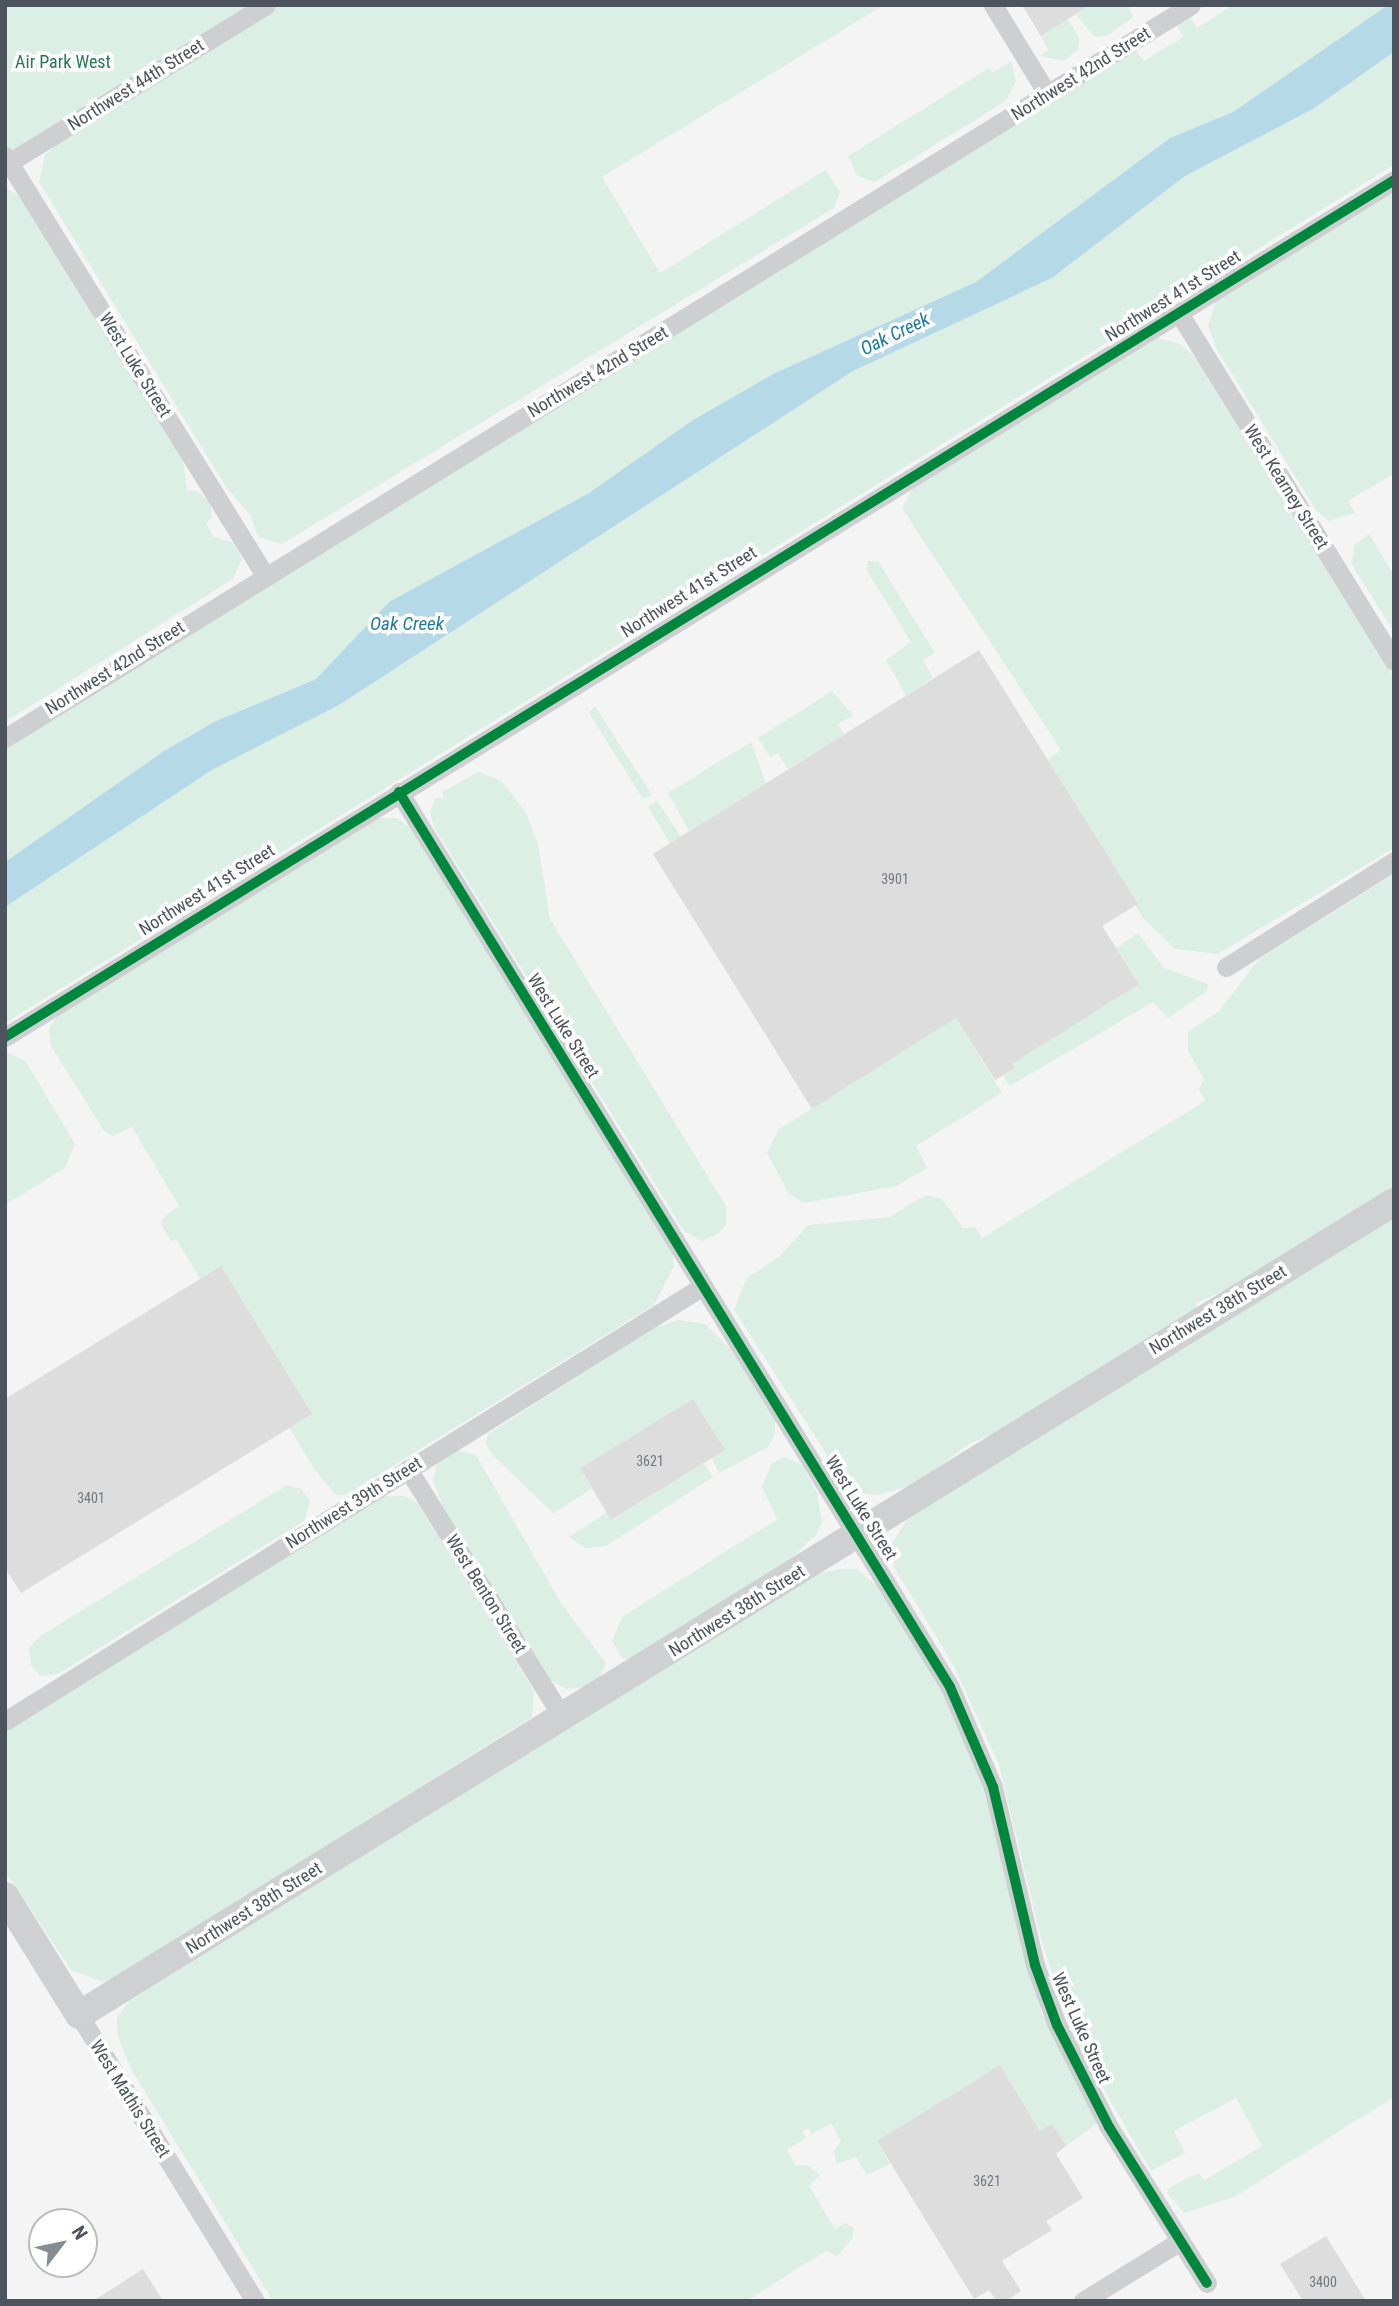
<!DOCTYPE html>
<style>
body{margin:0}
#map{position:relative;width:1399px;height:2306px;overflow:hidden;background:#f4f4f4;font-family:"Roboto Condensed",sans-serif}
div>[style]{position:absolute}
.green>*{inset:0;background:#dcefe5}
.water>*{inset:0;background:#b6d9e7}
.building>*{inset:0;background:#ddddde}
.street>*{height:19px;margin:-9.5px;padding:0 9.5px;transform-origin:9.5px;border-radius:9.5px;background:#cecfd1}
.secondary>*{height:28px;margin:-14px;padding:0 14px;transform-origin:14px;border-radius:14px;background:#cfd0d2}
.cycleway>*{height:10px;margin:-5px;padding:0 5px;transform-origin:5px;border-radius:5px;background:#00873e}
span{translate:-50% -50%;white-space:nowrap;text-align:center;line-height:1.15;-webkit-text-stroke:7px #fff;paint-order:stroke}
.number-label{font-size:14px;color:#72777f}
.number-label span{-webkit-text-stroke-width:0}
.park-label{font-size:18px;color:#257855}
.street-label{font-size:18px;color:#4d545e}
.water-label{font-size:19px;color:#20799e;font-style:italic}
.frame{position:absolute;inset:0;border:7px solid #4d545e;pointer-events:none}
.north{position:absolute;left:28px;top:2208px;width:70px;height:70px;box-sizing:border-box;background:#fff;border:2px solid #b8bbbf;border-radius:50%;rotate:58deg;font-size:19px;font-weight:700;line-height:28px;text-align:center;color:#4d545e}
.north::after{content:'';display:block;margin:auto;width:24px;height:32px;background:#878c92;clip-path:polygon(50% 0,100% 100%,50% 72%,0 100%)}
</style>
<div id="map">
<div class="green">
<div style="clip-path:polygon(5px 5px,266px 5px,5px 165px)"></div>
<div style="clip-path:polygon(281px 5px,884px 5px,602px 177px,660px 273px,825px 170px,840px 192px,834px 208px,282px 544px,258px 537px,250px 515px,226px 487px,39px 182px,45px 155px,56px 145px)"></div>
<div style="clip-path:polygon(1091px 5px,1128px 5px,1133px 17px,1107px 36px,1095px 37px,1076px 15px)"></div>
<div style="clip-path:polygon(1233px 5px,1388px 5px,1233px 112px,1170px 138px,976px 282px,773px 374px,693px 420px,589px 493px,390px 602px,316px 679px,214px 722px,164px 751px,5px 862px,5px 745px,1134px 49px,1144px 61px,1183px 37px,1176px 23px,1188px 15px,1197px 28px)"></div>
<div style="clip-path:polygon(1068px 19px,1079px 38px,1078px 50px,1064px 61px,1040px 56px,1048px 50px,1041px 36px)"></div>
<div style="clip-path:polygon(1394px 52px,1394px 165px,5px 1023px,5px 907px,212px 770px,339px 705px,853px 371px,1052px 278px,1185px 176px,1313px 109px)"></div>
<div style="clip-path:polygon(1011px 61px,1016px 81px,1006px 101px,875px 182px,857px 176px,848px 156px,989px 68px,993px 73px)"></div>
<div style="clip-path:polygon(5px 187px,27px 201px,183px 457px,187px 491px,197px 491px,211px 504px,212px 518px,206px 523px,214px 537px,235px 543px,242px 559px,233px 579px,5px 722px)"></div>
<div style="clip-path:polygon(1394px 187px,1392px 475px,1348px 501px,1355px 513px,1329px 521px,1316px 510px,1216px 348px,1208px 325px,1217px 298px)"></div>
<div style="clip-path:polygon(1158px 338px,1180px 344px,1197px 359px,1394px 677px,1394px 848px,1218px 954px,1175px 949px,1143px 918px,1048px 759px,1061px 750px,902px 508px,914px 485px,1138px 345px)"></div>
<div style="clip-path:polygon(1369px 534px,1394px 575px,1394px 632px,1352px 565px,1354px 545px)"></div>
<div style="clip-path:polygon(868px 561px,878px 561px,935px 653px,923px 660px,933px 678px,906px 695px,886px 660px,911px 642px,866px 569px)"></div>
<div style="clip-path:polygon(832px 691px,853px 715px,838px 724px,844px 734px,788px 769px,778px 753px,770px 757px,758px 738px)"></div>
<div style="clip-path:polygon(595px 706px,652px 795px,648px 797px,643px 799px,589px 713px)"></div>
<div style="clip-path:polygon(751px 742px,766px 783px,689px 831px,668px 793px)"></div>
<div style="clip-path:polygon(478px 772px,502px 781px,526px 813px,538px 844px,550px 919px,726px 1206px,726px 1226px,716px 1235px,701px 1241px,684px 1231px,434px 827px,430px 812px,435px 798px,444px 799px,442px 792px)"></div>
<div style="clip-path:polygon(657px 800px,681px 837px,670px 843px,648px 807px)"></div>
<div style="clip-path:polygon(380px 818px,397px 818px,411px 828px,672px 1251px,674px 1266px,654px 1305px,346px 1495px,336px 1495px,314px 1469px,176px 1239px,171px 1241px,162px 1226px,162px 1219px,179px 1206px,132px 1127px,113px 1136px,104px 1131px,51px 1046px,49px 1030px,57px 1015px,370px 819px)"></div>
<div style="clip-path:polygon(1394px 874px,1394px 1188px,1237px 1285px,1197px 1303px,1196px 1310px,1002px 1430px,969px 1444px,918px 1483px,879px 1495px,865px 1494px,841px 1477px,734px 1310px,746px 1279px,780px 1256px,808px 1225px,889px 1217px,926px 1195px,942px 1199px,963px 1228px,975px 1227px,982px 1238px,1205px 1101px,1199px 1089px,1204px 1079px,1188px 1051px,1188px 1032px,1219px 1011px,1259px 959px)"></div>
<div style="clip-path:polygon(1138px 933px,1164px 968px,1208px 984px,1207px 991px,1168px 1018px,1153px 1002px,1010px 1086px,1003px 1076px,1014px 1068px,1012px 1064px,1139px 983px,1116px 948px)"></div>
<div style="clip-path:polygon(956px 1018px,1002px 1093px,916px 1146px,927px 1168px,897px 1186px,804px 1203px,789px 1194px,767px 1153px,778px 1130px)"></div>
<div style="clip-path:polygon(5px 1052px,25px 1060px,75px 1144px,65px 1168px,5px 1205px)"></div>
<div style="clip-path:polygon(1394px 1215px,1394px 2097px,1234px 2197px,1184px 2213px,1167px 2193px,1170px 2187px,1198px 2173px,1204px 2180px,1262px 2146px,1236px 2098px,1174px 2131px,1185px 2153px,1151px 2171px,1073px 2036px,1042px 1942px,999px 1765px,954px 1666px,894px 1567px,891px 1545px,908px 1518px)"></div>
<div style="clip-path:polygon(678px 1320px,705px 1324px,740px 1358px,775px 1416px,775px 1435px,768px 1447px,719px 1473px,712px 1458px,724px 1450px,693px 1399px,580px 1468px,592px 1489px,553px 1513px,493px 1455px,486px 1444px,488px 1434px,652px 1329px)"></div>
<div style="clip-path:polygon(458px 1450px,476px 1455px,561px 1603px,606px 1663px,599px 1679px,586px 1687px,566px 1689px,547px 1678px,443px 1508px,433px 1480px,437px 1464px)"></div>
<div style="clip-path:polygon(785px 1457px,802px 1465px,817px 1493px,822px 1522px,816px 1535px,787px 1562px,630px 1660px,622px 1658px,612px 1641px,622px 1617px,777px 1519px,762px 1487px,772px 1463px)"></div>
<div style="clip-path:polygon(704px 1463px,713px 1477px,606px 1546px,585px 1548px,569px 1537px,607px 1512px,612px 1520px)"></div>
<div style="clip-path:polygon(287px 1485px,301px 1489px,310px 1501px,304px 1521px,58px 1674px,40px 1676px,31px 1665px,29px 1648px,40px 1636px)"></div>
<div style="clip-path:polygon(385px 1496px,405px 1496px,418px 1503px,534px 1691px,532px 1717px,120px 1976px,103px 1982px,71px 1970px,5px 1871px,5px 1732px)"></div>
<div style="clip-path:polygon(840px 1569px,857px 1569px,885px 1593px,948px 1696px,984px 1782px,1041px 2012px,1097px 2123px,1066px 2146px,1040px 2131px,1000px 2065px,877px 2141px,890px 2164px,867px 2175px,856px 2157px,837px 2164px,834px 2151px,841px 2141px,831px 2123px,812px 2134px,808px 2128px,802px 2132px,806px 2138px,787px 2150px,796px 2166px,807px 2165px,820px 2175px,809px 2186px,835px 2229px,845px 2223px,854px 2228px,852px 2239px,837px 2256px,826px 2251px,746px 2301px,273px 2301px,131px 2069px,117px 2034px,117px 2018px,129px 2001px,817px 1574px)"></div>
</div>
<div class="water">
<div style="clip-path:polygon(1388px 5px,1394px 5px,1394px 52px,1313px 109px,1185px 176px,1052px 278px,853px 371px,339px 705px,212px 770px,5px 907px,5px 862px,164px 751px,214px 722px,316px 679px,389px 602px,589px 493px,693px 420px,773px 374px,976px 282px,1170px 138px,1233px 112px)"></div>
</div>
<div class="building">
<div style="clip-path:polygon(1022px 5px,1091px 5px,1041px 36px)"></div>
<div style="clip-path:polygon(979px 650px,1138px 904px,1102px 926px,1139px 984px,1012px 1064px,1015px 1068px,995px 1080px,956px 1018px,812px 1109px,653px 854px)"></div>
<div style="clip-path:polygon(221px 1266px,312px 1414px,21px 1593px,5px 1568px,5px 1399px)"></div>
<div style="clip-path:polygon(693px 1399px,725px 1450px,611px 1520px,580px 1468px)"></div>
<div style="clip-path:polygon(1000px 2065px,1040px 2131px,1052px 2124px,1066px 2146px,1056px 2154px,1083px 2198px,1046px 2221px,1052px 2230px,1002px 2261px,1021px 2291px,1006px 2301px,996px 2301px,989px 2290px,974px 2299px,877px 2141px)"></div>
<div style="clip-path:polygon(1326px 2236px,1366px 2301px,1303px 2301px,1280px 2264px)"></div>
<div style="clip-path:polygon(143px 2269px,163px 2301px,93px 2301px)"></div>
</div>
<div class="street">
<div style="left:993px;top:5px;width:105px;rotate:58.6deg"></div>
<div style="left:5px;top:156px;width:492px;rotate:58.2deg"></div>
<div style="left:5px;top:165px;width:306px;rotate:-31.5deg"></div>
<div style="left:1179px;top:313px;width:409px;rotate:58.3deg"></div>
<div style="left:5px;top:738px;width:1394px;rotate:-31.72deg"></div>
<div style="left:399px;top:792px;width:1051px;rotate:58.38deg"></div>
<div style="left:950px;top:1687px;width:109px;rotate:66.7deg"></div>
<div style="left:993px;top:1787px;width:183px;rotate:76.7deg"></div>
<div style="left:1035px;top:1965px;width:64px;rotate:69.9deg"></div>
<div style="left:1057px;top:2025px;width:114px;rotate:63deg"></div>
<div style="left:1109px;top:2127px;width:184px;rotate:57.9deg"></div>
<div style="left:1226px;top:967px;width:199px;rotate:-32.2deg"></div>
<div style="left:5px;top:1037px;width:1632px;rotate:-31.67deg"></div>
<div style="left:408px;top:1469px;width:293px;rotate:58.1deg"></div>
<div style="left:5px;top:1721px;width:822px;rotate:-31.93deg"></div>
<div style="left:79px;top:2015px;width:336px;rotate:58.4deg"></div>
<div style="left:1083px;top:2301px;width:114px;rotate:-31.7deg"></div>
</div>
<div class="secondary">
<div style="left:5px;top:1896px;width:140px;rotate:58.1deg"></div>
<div style="left:79px;top:2015px;width:1546px;rotate:-31.73deg"></div>
</div>
<div class="cycleway">
<div style="left:399px;top:792px;width:1051px;rotate:58.38deg"></div>
<div style="left:950px;top:1687px;width:109px;rotate:66.7deg"></div>
<div style="left:993px;top:1787px;width:183px;rotate:76.7deg"></div>
<div style="left:1035px;top:1965px;width:64px;rotate:69.9deg"></div>
<div style="left:1057px;top:2025px;width:114px;rotate:63deg"></div>
<div style="left:1109px;top:2127px;width:184px;rotate:57.9deg"></div>
<div style="left:5px;top:1037px;width:1632px;rotate:-31.67deg"></div>
</div>
<div class="number-label">
<span style="left:895px;top:879px">3901</span>
<span style="left:650px;top:1461px">3621</span>
<span style="left:91px;top:1498px">3401</span>
<span style="left:987px;top:2181px">3621</span>
<span style="left:1323px;top:2282px">3400</span>
</div>
<div class="park-label">
<span style="left:63px;top:62px">Air Park West</span>
</div>
<div class="street-label">
<span style="left:1081px;top:74px;rotate:-32deg">Northwest 42nd Street</span>
<span style="left:136px;top:85px;rotate:-32deg">Northwest 44th Street</span>
<span style="left:1173px;top:296px;rotate:-32deg">Northwest 41st Street</span>
<span style="left:135px;top:365px;rotate:58deg">West Luke Street</span>
<span style="left:598px;top:372px;rotate:-31deg">Northwest 42nd Street</span>
<span style="left:1286px;top:487px;rotate:58deg">West Kearney Street</span>
<span style="left:689px;top:592px;rotate:-32deg">Northwest 41st Street</span>
<span style="left:115px;top:668px;rotate:-32deg">Northwest 42nd Street</span>
<span style="left:207px;top:890px;rotate:-32deg">Northwest 41st Street</span>
<span style="left:563px;top:1026px;rotate:58deg">West Luke Street</span>
<span style="left:1218px;top:1310px;rotate:-31deg">Northwest 38th Street</span>
<span style="left:354px;top:1503px;rotate:-32deg">Northwest 39th Street</span>
<span style="left:861px;top:1508px;rotate:58deg">West Luke Street</span>
<span style="left:486px;top:1594px;rotate:58deg">West Benton Street</span>
<span style="left:737px;top:1611px;rotate:-32deg">Northwest 38th Street</span>
<span style="left:254px;top:1908px;rotate:-32deg">Northwest 38th Street</span>
<span style="left:1081px;top:2028px;rotate:66deg">West Luke Street</span>
<span style="left:130px;top:2099px;rotate:58deg">West Mathis Street</span>
</div>
<div class="water-label">
<span style="left:895px;top:334px;rotate:-26deg">Oak Creek</span>
<span style="left:407px;top:624px">Oak Creek</span>
</div>
<div class="frame"></div>
<div class="north">N</div>
</div>
